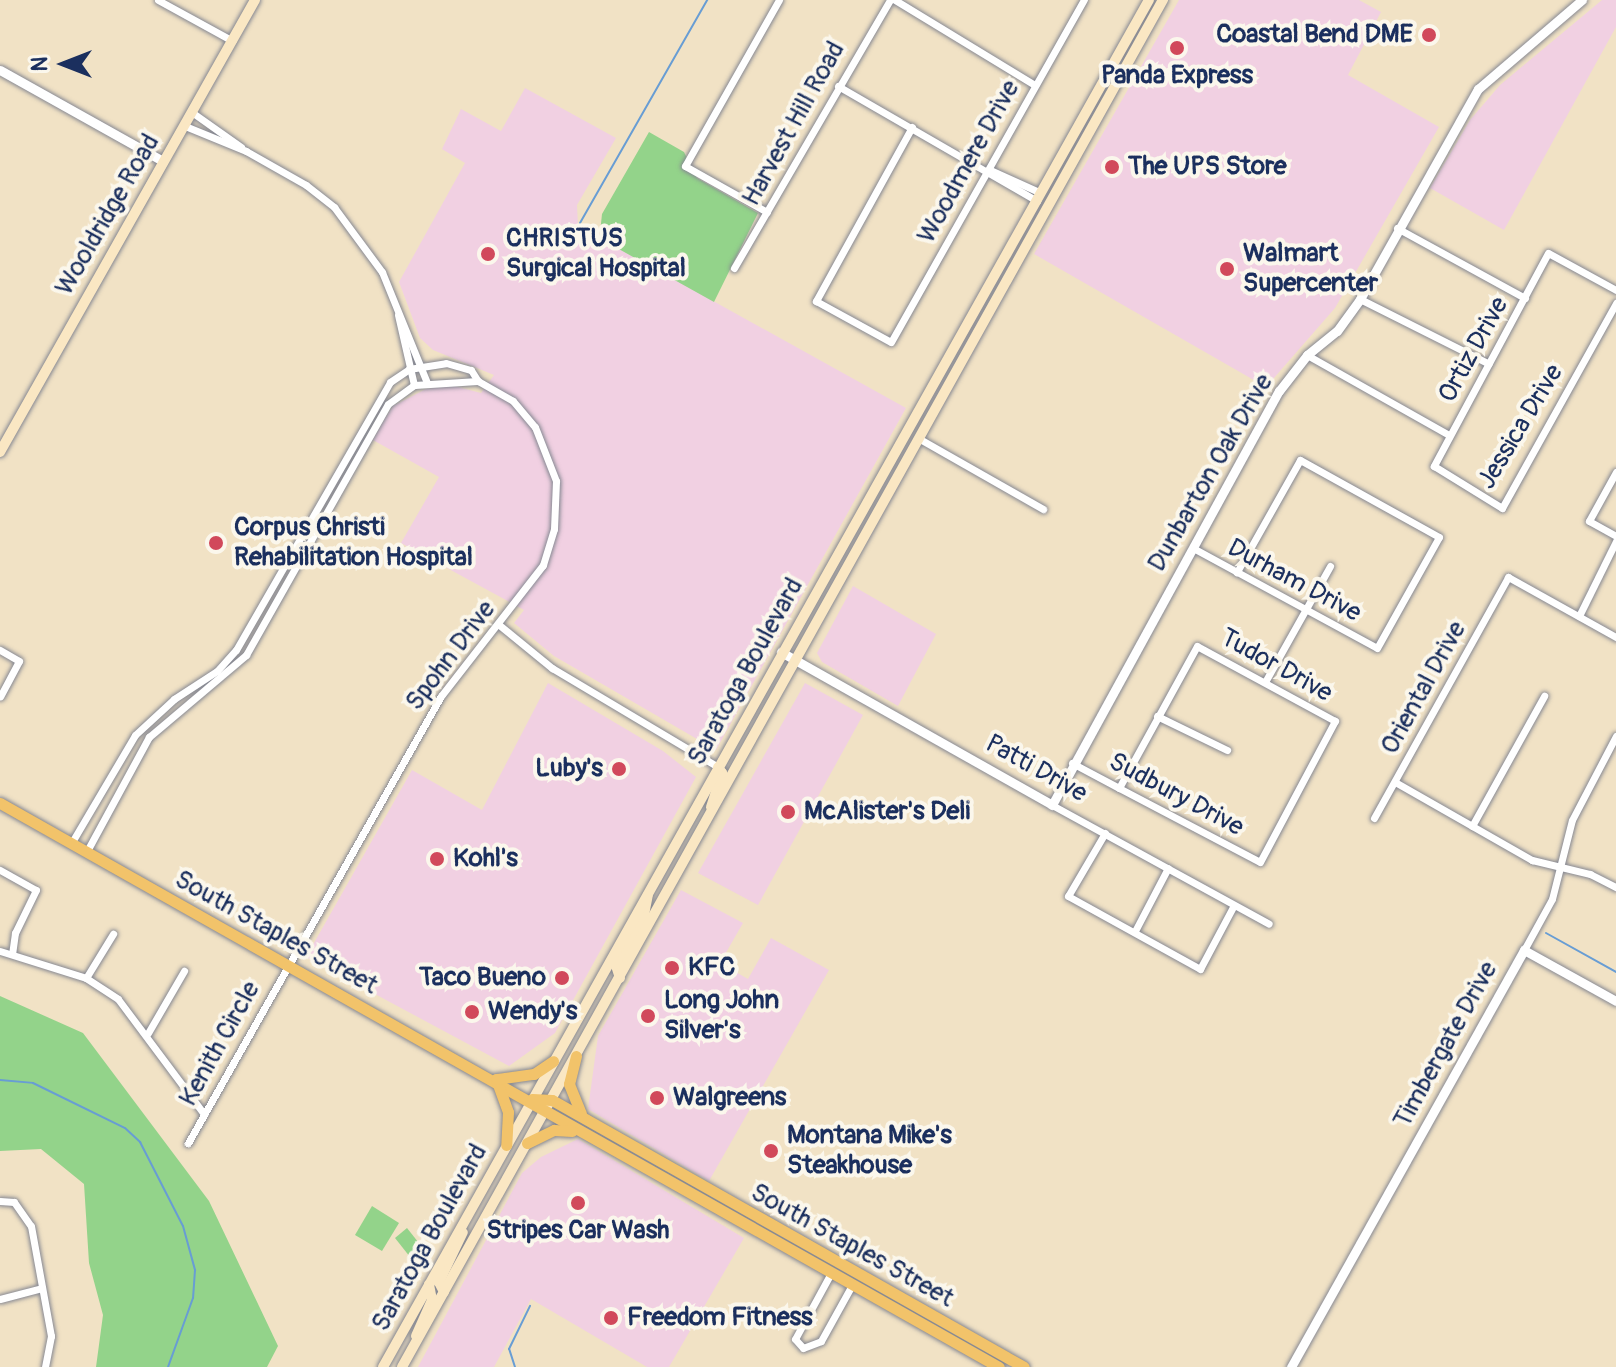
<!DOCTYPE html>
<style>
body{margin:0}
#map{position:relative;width:1616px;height:1367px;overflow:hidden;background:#f1e2c5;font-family:Pangolin,sans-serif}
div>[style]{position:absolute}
.built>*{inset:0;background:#f1d0e2}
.green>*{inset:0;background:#93d38a}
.stream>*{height:2px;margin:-1px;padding:0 1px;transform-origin:1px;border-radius:1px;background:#689dd4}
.roads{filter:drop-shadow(0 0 2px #868892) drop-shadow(0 0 2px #868892)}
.minor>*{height:7px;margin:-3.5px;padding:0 3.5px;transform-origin:3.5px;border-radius:3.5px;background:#fff}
.tertiary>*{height:9px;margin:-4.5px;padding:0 4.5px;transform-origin:4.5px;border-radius:4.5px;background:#fff}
.secondary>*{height:10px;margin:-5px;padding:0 5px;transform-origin:5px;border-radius:5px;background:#fae7c3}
.primary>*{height:11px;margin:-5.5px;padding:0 5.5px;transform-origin:5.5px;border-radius:5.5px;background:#f2c36a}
.dots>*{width:22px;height:22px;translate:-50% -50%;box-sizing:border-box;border:4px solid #fbf7ec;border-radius:50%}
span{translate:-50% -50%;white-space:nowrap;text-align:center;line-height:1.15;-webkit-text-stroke:8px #fbf7ec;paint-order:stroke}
.poi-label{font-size:26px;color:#1b2f5e;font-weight:700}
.right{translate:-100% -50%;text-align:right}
.left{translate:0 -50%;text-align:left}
.street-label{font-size:26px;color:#1b2f5e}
.north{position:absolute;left:24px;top:24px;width:80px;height:80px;-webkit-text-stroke:6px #fbf7ec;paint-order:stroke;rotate:270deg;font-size:22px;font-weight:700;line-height:32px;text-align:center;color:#1b2f5e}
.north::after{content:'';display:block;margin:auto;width:28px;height:36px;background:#1b2f5e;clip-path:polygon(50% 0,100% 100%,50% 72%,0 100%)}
</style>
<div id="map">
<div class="built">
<div style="clip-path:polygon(1179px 0,1359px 0,1381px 12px,1348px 75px,1439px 127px,1335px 308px,1266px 387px,1034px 254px)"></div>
<div style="clip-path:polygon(1602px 0,1616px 0,1616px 27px,1504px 230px,1430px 188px,1470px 120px,1500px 85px)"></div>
<div style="clip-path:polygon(525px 88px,616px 138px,577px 205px,578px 226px,906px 408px,716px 750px,554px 656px,514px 623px,524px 610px,401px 543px,439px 477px,373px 440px,383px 422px,393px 406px,426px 389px,454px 386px,481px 393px,494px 375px,433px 350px,420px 338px,399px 282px,465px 163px,442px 149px,461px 109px,501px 131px)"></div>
<div style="clip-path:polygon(853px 586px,936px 634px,898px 706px,822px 662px,817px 653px)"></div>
<div style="clip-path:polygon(548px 683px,663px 751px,696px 777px,555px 1033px,509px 1066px,306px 957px,412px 770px,482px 810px)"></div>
<div style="clip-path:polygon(805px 683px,863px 715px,758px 905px,698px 873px)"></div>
<div style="clip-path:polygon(681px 890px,743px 923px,720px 963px,748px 979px,771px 938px,829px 970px,709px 1181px,588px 1109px,598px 1036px)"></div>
<div style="clip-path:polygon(578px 1139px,744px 1238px,669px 1367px,647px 1367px,531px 1299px,494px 1367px,418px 1367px,522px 1173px,541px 1157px)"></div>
</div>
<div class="green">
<div style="clip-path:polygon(649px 132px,684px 152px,697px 178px,758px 213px,714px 302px,608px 243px,600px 233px,602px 214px)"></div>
<div style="clip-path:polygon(0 996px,83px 1033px,209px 1201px,278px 1346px,267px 1367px,96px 1367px,103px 1315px,89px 1263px,84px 1184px,41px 1149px,0 1151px)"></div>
<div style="clip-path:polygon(372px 1206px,399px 1223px,382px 1251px,355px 1235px)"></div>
<div style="clip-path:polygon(407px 1228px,426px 1252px,414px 1262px,395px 1238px)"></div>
</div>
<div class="stream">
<div style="left:580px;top:223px;width:257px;rotate:-60.3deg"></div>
<div style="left:1546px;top:933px;width:80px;rotate:29.1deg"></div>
<div style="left:0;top:1080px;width:33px;rotate:5deg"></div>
<div style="left:33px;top:1083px;width:102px;rotate:26.1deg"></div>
<div style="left:125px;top:1128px;width:21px;rotate:43deg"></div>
<div style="left:140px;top:1142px;width:94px;rotate:62.9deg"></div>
<div style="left:183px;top:1226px;width:46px;rotate:74.7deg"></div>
<div style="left:195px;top:1270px;width:28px;rotate:94deg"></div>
<div style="left:193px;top:1298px;width:73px;rotate:109.9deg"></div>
<div style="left:515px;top:1367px;width:19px;rotate:-108deg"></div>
<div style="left:509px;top:1349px;width:48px;rotate:-64deg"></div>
</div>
<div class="roads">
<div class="minor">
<div style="left:158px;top:0;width:85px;rotate:28.7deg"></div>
<div style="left:895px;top:0;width:164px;rotate:31.3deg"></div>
<div style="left:838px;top:86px;width:230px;rotate:30deg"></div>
<div style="left:193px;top:113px;width:59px;rotate:35.3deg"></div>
<div style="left:185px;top:126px;width:66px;rotate:22.3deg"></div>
<div style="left:246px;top:151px;width:69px;rotate:29.5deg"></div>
<div style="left:306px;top:185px;width:36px;rotate:38deg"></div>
<div style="left:334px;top:207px;width:81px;rotate:53.6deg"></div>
<div style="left:382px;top:272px;width:120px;rotate:67.9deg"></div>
<div style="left:912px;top:127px;width:199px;rotate:118.9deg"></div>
<div style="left:816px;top:301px;width:85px;rotate:28.7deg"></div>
<div style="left:891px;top:342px;width:393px;rotate:-60.6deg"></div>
<div style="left:990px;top:170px;width:56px;rotate:24.3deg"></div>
<div style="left:767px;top:212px;width:94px;rotate:-150.7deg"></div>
<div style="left:685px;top:166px;width:191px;rotate:-60.5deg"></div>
<div style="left:1397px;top:228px;width:146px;rotate:28.7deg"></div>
<div style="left:734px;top:268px;width:310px;rotate:-59.8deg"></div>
<div style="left:1616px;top:290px;width:77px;rotate:-151.4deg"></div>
<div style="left:1548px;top:253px;width:242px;rotate:118.2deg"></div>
<div style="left:1434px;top:466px;width:80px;rotate:31.7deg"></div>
<div style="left:1502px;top:508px;width:235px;rotate:-60.9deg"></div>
<div style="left:1360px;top:299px;width:144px;rotate:26.7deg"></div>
<div style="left:398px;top:315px;width:72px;rotate:77.1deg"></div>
<div style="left:1307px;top:355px;width:163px;rotate:29.4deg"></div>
<div style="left:918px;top:438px;width:144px;rotate:29.6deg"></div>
<div style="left:1616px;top:472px;width:56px;rotate:118.9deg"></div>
<div style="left:1589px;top:521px;width:31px;rotate:29deg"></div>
<div style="left:1193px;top:548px;width:209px;rotate:28.5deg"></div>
<div style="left:1377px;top:648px;width:127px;rotate:-60.8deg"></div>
<div style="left:1439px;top:537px;width:159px;rotate:-151deg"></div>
<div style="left:1300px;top:460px;width:129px;rotate:119.4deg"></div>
<div style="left:1579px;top:616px;width:84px;rotate:-63.7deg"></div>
<div style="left:498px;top:624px;width:70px;rotate:39.2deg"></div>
<div style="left:552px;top:668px;width:193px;rotate:30.8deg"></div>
<div style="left:0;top:650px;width:22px;rotate:30deg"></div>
<div style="left:19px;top:661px;width:40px;rotate:118deg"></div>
<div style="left:1265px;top:682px;width:133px;rotate:-60.7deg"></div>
<div style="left:1157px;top:716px;width:78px;rotate:25.9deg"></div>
<div style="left:1072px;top:763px;width:53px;rotate:28deg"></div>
<div style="left:1119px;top:788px;width:159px;rotate:27.7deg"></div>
<div style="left:1260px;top:862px;width:160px;rotate:-62deg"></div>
<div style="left:1335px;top:721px;width:157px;rotate:-151.5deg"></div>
<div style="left:1197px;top:646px;width:162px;rotate:118.8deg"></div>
<div style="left:1395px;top:782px;width:158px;rotate:29.7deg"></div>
<div style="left:1532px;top:860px;width:60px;rotate:13.6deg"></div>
<div style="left:1590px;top:874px;width:29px;rotate:27deg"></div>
<div style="left:1052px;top:805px;width:247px;rotate:28.7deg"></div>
<div style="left:1374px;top:818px;width:276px;rotate:-60.9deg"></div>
<div style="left:1508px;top:577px;width:124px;rotate:29.1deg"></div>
<div style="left:1472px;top:826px;width:149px;rotate:-61deg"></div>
<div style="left:1105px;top:833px;width:73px;rotate:120.4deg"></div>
<div style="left:1068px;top:896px;width:151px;rotate:28.9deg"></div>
<div style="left:1200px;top:969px;width:72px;rotate:-62deg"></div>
<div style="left:72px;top:842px;width:124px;rotate:-59.5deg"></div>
<div style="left:135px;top:735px;width:53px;rotate:-42.7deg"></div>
<div style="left:174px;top:699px;width:51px;rotate:-33.1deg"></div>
<div style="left:217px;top:671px;width:28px;rotate:-48deg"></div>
<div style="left:236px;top:650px;width:309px;rotate:-60.1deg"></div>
<div style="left:390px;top:382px;width:23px;rotate:-34deg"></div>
<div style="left:409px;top:369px;width:37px;rotate:-9deg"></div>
<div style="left:446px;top:363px;width:26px;rotate:16deg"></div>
<div style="left:471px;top:370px;width:13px;rotate:58deg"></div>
<div style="left:478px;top:381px;width:40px;rotate:29.7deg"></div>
<div style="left:513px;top:401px;width:34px;rotate:50deg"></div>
<div style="left:535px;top:427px;width:58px;rotate:68.7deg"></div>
<div style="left:556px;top:481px;width:48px;rotate:92.4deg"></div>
<div style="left:554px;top:529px;width:38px;rotate:107deg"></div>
<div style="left:543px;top:565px;width:166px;rotate:127.9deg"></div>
<div style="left:441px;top:696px;width:514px;rotate:119.51deg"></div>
<div style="left:87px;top:851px;width:130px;rotate:-61.5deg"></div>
<div style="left:149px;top:737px;width:127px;rotate:-40.2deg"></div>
<div style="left:246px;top:655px;width:288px;rotate:-60.5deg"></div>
<div style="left:388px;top:404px;width:32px;rotate:-36deg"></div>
<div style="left:414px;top:385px;width:64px;rotate:-3.6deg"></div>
<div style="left:0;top:870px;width:41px;rotate:29.1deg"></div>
<div style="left:36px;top:890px;width:48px;rotate:116deg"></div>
<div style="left:15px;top:933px;width:21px;rotate:98deg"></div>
<div style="left:1135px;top:931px;width:71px;rotate:-62.4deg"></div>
<div style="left:1524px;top:950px;width:58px;rotate:-61.2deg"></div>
<div style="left:1552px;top:899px;width:81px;rotate:-75.8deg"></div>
<div style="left:1572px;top:820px;width:95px;rotate:-62.4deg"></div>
<div style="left:0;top:951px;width:90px;rotate:17.4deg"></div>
<div style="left:86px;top:978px;width:38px;rotate:33deg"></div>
<div style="left:118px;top:999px;width:144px;rotate:53.2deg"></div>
<div style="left:86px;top:978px;width:52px;rotate:-58.5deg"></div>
<div style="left:148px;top:1033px;width:72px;rotate:-59.9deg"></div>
<div style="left:0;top:1201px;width:14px;rotate:4deg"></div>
<div style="left:14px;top:1202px;width:29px;rotate:55deg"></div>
<div style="left:31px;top:1226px;width:112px;rotate:79.7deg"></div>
<div style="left:51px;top:1336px;width:32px;rotate:101deg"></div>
<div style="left:831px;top:1273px;width:75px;rotate:118.6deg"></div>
<div style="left:795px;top:1339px;width:12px;rotate:48deg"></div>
<div style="left:803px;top:1348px;width:19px;rotate:-21deg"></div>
<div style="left:821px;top:1341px;width:64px;rotate:-61deg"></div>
<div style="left:0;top:1299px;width:43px;rotate:-14.7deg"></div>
</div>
<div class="tertiary">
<div style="left:0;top:70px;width:187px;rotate:29.2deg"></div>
<div style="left:781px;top:652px;width:311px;rotate:29.4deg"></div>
<div style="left:1052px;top:805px;width:472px;rotate:-61.3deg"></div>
<div style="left:1279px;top:391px;width:46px;rotate:-52.1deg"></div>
<div style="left:1307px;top:355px;width:38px;rotate:-39deg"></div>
<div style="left:1337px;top:331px;width:39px;rotate:-54deg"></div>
<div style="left:1360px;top:299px;width:241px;rotate:-60.7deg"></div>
<div style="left:1478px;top:89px;width:137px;rotate:-40.6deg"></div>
<div style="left:1291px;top:1367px;width:478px;rotate:-60.8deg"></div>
<div style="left:1524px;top:950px;width:105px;rotate:29deg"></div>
</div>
<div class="secondary">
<div style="left:0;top:452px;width:519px;rotate:-60.57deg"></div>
<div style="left:711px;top:807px;width:36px;rotate:-72deg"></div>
<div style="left:722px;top:773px;width:7px;rotate:-124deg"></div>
<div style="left:620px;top:978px;width:13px;rotate:-108deg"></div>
<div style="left:616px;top:966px;width:58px;rotate:-61.2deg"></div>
<div style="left:644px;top:915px;width:20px;rotate:-79deg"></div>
<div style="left:444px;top:1292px;width:11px;rotate:-117deg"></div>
<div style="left:439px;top:1282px;width:55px;rotate:-64.4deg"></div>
<div style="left:416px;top:1336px;width:39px;rotate:-66deg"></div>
<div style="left:432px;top:1300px;width:16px;rotate:-101deg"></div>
<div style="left:383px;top:1367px;width:1567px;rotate:-60.74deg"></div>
<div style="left:402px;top:1367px;width:1565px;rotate:-60.9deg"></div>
</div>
<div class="primary">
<div style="left:0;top:803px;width:1147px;rotate:29.45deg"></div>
<div style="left:576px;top:1056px;width:29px;rotate:104deg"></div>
<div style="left:569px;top:1084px;width:32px;rotate:68deg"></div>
<div style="left:496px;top:1079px;width:35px;rotate:70deg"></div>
<div style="left:508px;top:1112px;width:33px;rotate:93deg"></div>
<div style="left:497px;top:1079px;width:37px;rotate:-8deg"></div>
<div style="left:534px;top:1074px;width:23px;rotate:-34deg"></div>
<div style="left:532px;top:1099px;width:20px;rotate:3deg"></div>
<div style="left:552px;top:1100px;width:542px;rotate:29.5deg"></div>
<div style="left:527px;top:1143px;width:30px;rotate:-26deg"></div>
<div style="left:554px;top:1130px;width:18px;rotate:3deg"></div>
</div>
</div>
<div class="dots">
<div style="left:1429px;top:35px;background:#d1495b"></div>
<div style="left:1177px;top:48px;background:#d1495b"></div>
<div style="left:1112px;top:167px;background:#d1495b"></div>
<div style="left:488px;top:254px;background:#d1495b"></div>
<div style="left:1227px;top:269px;background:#d1495b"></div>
<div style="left:216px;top:543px;background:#d1495b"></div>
<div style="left:619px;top:769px;background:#d1495b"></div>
<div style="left:788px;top:812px;background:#d1495b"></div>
<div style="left:437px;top:859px;background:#d1495b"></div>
<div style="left:672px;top:968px;background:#d1495b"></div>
<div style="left:562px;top:978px;background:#d1495b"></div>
<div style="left:472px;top:1012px;background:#d1495b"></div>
<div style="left:648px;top:1016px;background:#d1495b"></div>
<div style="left:657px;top:1098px;background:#d1495b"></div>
<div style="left:771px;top:1151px;background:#d1495b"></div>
<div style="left:578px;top:1203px;background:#d1495b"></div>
<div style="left:611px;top:1318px;background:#d1495b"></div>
</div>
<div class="poi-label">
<span class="right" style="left:1413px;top:35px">Coastal Bend DME</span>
<span style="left:1177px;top:76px">Panda Express</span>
<span class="left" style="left:1128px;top:167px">The UPS Store</span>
<span class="left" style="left:506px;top:254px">CHRISTUS<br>Surgical Hospital</span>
<span class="left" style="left:1243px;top:269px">Walmart<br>Supercenter</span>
<span class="left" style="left:234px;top:543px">Corpus Christi<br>Rehabilitation Hospital</span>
<span class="right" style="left:603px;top:769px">Luby's</span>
<span class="left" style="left:804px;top:812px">McAlister's Deli</span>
<span class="left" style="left:453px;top:859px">Kohl's</span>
<span class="left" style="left:688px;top:968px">KFC</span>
<span class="right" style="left:546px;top:978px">Taco Bueno</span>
<span class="left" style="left:664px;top:1016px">Long John<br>Silver's</span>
<span class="left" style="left:488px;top:1012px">Wendy's</span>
<span class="left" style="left:673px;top:1098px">Walgreens</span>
<span class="left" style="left:787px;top:1151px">Montana Mike's<br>Steakhouse</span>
<span style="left:578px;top:1231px">Stripes Car Wash</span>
<span class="left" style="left:627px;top:1318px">Freedom Fitness</span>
</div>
<div class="street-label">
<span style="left:794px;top:124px;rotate:-61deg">Harvest Hill Road</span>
<span style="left:969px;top:162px;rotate:-61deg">Woodmere Drive</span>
<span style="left:108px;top:215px;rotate:-60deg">Wooldridge Road</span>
<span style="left:1474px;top:350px;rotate:-61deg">Ortiz Drive</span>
<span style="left:1521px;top:427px;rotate:-59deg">Jessica Drive</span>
<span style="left:1211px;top:473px;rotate:-60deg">Dunbarton Oak Drive</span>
<span style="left:1294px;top:581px;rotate:28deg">Durham Drive</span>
<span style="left:451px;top:656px;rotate:-53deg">Spohn Drive</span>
<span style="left:1276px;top:666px;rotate:29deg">Tudor Drive</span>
<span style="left:746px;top:672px;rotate:-61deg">Saratoga Boulevard</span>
<span style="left:1424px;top:688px;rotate:-61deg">Oriental Drive</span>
<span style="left:1036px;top:769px;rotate:29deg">Patti Drive</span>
<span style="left:1176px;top:795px;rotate:28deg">Sudbury Drive</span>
<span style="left:276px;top:933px;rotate:29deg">South Staples Street</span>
<span style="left:220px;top:1044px;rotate:-61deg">Kenith Circle</span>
<span style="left:1446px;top:1045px;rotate:-61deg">Timbergate Drive</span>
<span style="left:430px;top:1238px;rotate:-61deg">Saratoga Boulevard</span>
<span style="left:852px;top:1246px;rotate:29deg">South Staples Street</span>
</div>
<div class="north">N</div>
</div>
